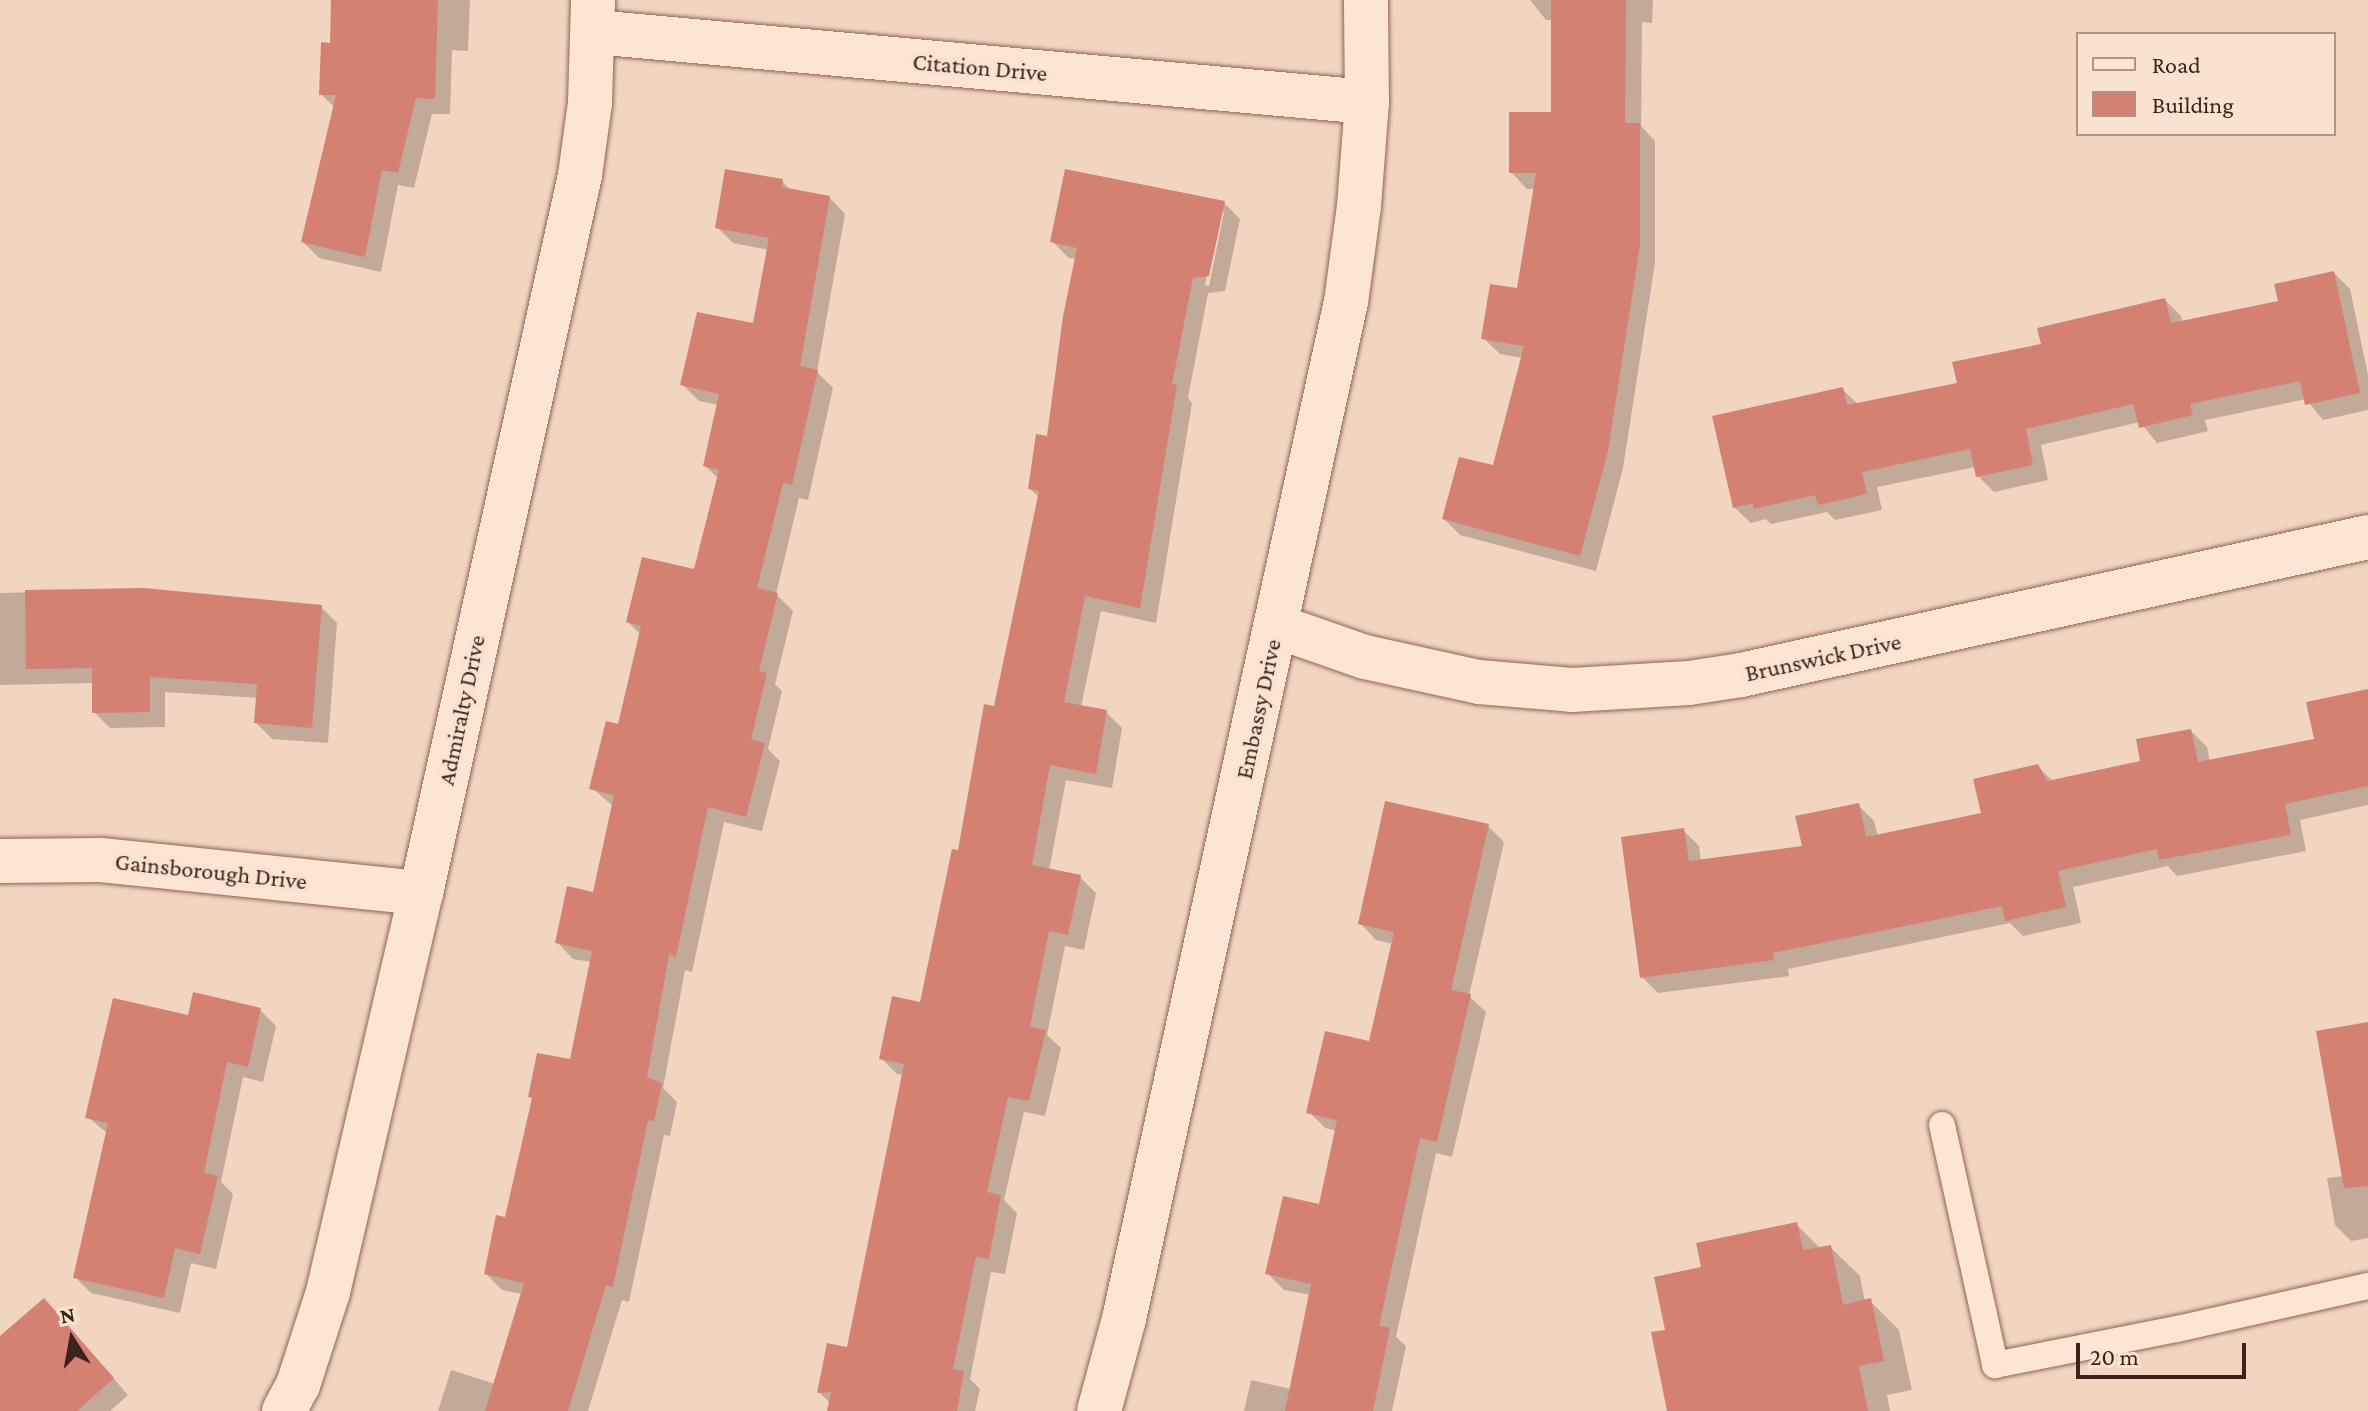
<!DOCTYPE html>
<html>
<head>
<meta charset="utf-8">
<style>
	body { margin:0 }
	#map { position:relative; width:2368px; height:1411px; overflow:hidden; background:#f2d5c0; font-family:"Crimson Pro",serif }
	div>[style] { position:absolute }
	.shadow>* { inset:0; background:#0003 }
	.building>* { inset:0; background:#d48072 }
	.roads { filter:drop-shadow(0 0 2px #8d6456) drop-shadow(0 0 2px #8d6456) }
	.lane>* { height:26px; margin:-13px; padding:0 13px; transform-origin:13px; border-radius:13px; background:#fce5d4 }
	.street>* { height:44px; margin:-22px; padding:0 22px; transform-origin:22px; border-radius:22px; background:#fce5d4 }
	span { translate:-50% -50%; white-space:nowrap; text-align:center; line-height:1.15; -webkit-text-stroke:8px #f9e2d0; paint-order:stroke }
	.street-label { font-size:24px; color:#3b221c }
	.legend { position:absolute; left:2076px; top:32px; width:260px; height:104px; box-sizing:border-box; background:#f9e2d0; border:2px solid #ad9588; margin:0; padding:10px 14px; list-style:none; font-size:24px; color:#3b221c }
	.legend li { display:flex; align-items:center; gap:16px; height:40px }
	.legend b { width:40px; border:2px solid #ad9588 }
	.north { position:absolute; left:32px; top:1299px; width:80px; height:80px; -webkit-text-stroke:6px #f9e2d0; paint-order:stroke; rotate:349deg; font-size:22px; font-weight:700; line-height:32px; text-align:center; color:#3b221c }
	.north::after { content:''; display:block; margin:auto; width:28px; height:36px; background:#3b221c; clip-path:polygon(50% 0,100% 100%,50% 72%,0 100%) }
	.scale { position:absolute; left:2076px; top:1343px; width:170px; height:36px; box-sizing:border-box; border:4px solid #3b221c; border-top:0; padding-left:10px; font-size:24px; line-height:28px; white-space:nowrap; color:#3b221c; -webkit-text-stroke:6px #f9e2d0; paint-order:stroke }
</style>
</head>
<body>
<div id="map">
	<div class="shadow">
		<i style="clip-path:polygon(333px 0,470px 0,468px 51px,452px 50px,450px 114px,432px 114px,414px 188px,398px 185px,381px 272px,319px 258px,303px 242px,335px 108px,321px 94px,332px 45px)"></i>
		<i style="clip-path:polygon(1530px 0,1653px 0,1652px 23px,1642px 22px,1641px 126px,1655px 141px,1655px 263px,1623px 468px,1596px 571px,1460px 535px,1444px 519px,1494px 468px,1523px 358px,1500px 354px,1483px 338px,1519px 290px,1535px 189px,1527px 189px,1511px 172px,1553px 114px,1553px 20px,1546px 20px)"></i>
		<i style="clip-path:polygon(782px 181px,792px 191px,829px 197px,845px 214px,817px 372px,833px 388px,808px 500px,799px 498px,776px 594px,793px 611px,775px 684px,782px 691px,768px 749px,780px 761px,762px 831px,724px 822px,692px 972px,685px 970px,663px 1088px,677px 1102px,670px 1136px,664px 1135px,629px 1302px,622px 1300px,588px 1411px,438px 1411px,451px 1370px,495px 1384px,523px 1294px,502px 1290px,486px 1274px,572px 1061px,592px 962px,573px 959px,557px 942px,595px 894px,613px 806px,592px 788px,619px 726px,641px 635px,628px 622px,695px 571px,719px 479px,705px 466px,719px 405px,699px 401px,683px 385px,755px 326px,769px 250px,733px 243px,717px 227px)"></i>
		<i style="clip-path:polygon(evenodd,1224px 203px,1240px 219px,1225px 291px,1208px 293px,1188px 398px,1192px 403px,1156px 623px,1101px 611px,1081px 707px,1106px 712px,1122px 728px,1112px 788px,1066px 780px,1049px 871px,1080px 877px,1096px 893px,1084px 950px,1065px 946px,1047px 1035px,1061px 1048px,1045px 1116px,1024px 1112px,1004px 1200px,1017px 1213px,1005px 1274px,991px 1272px,970px 1379px,980px 1389px,975px 1411px,829px 1411px,831px 1404px,819px 1392px,848px 1349px,904px 1075px,897px 1074px,881px 1058px,921px 1005px,995px 708px,1040px 498px,1030px 489px,1049px 438px,1077px 259px,1069px 258px,1053px 242px,1224px 203px,1220px 212px,1224px 212px,1209px 286px,1205px 285px,1220px 212px)"></i>
		<i style="clip-path:polygon(2334px 273px,2350px 289px,2368px 375px,2368px 410px,2323px 420px,2306px 399px,2205px 420px,2208px 431px,2157px 443px,2140px 422px,2041px 445px,2048px 480px,1994px 492px,1978px 476px,1976px 467px,1877px 487px,1882px 510px,1835px 520px,1827px 512px,1771px 524px,1766px 519px,1751px 523px,1734px 507px,1842px 389px,1859px 405px,1959px 384px,2043px 345px,2165px 300px,2181px 316px,2182px 323px,2280px 303px)"></i>
		<i style="clip-path:polygon(144px 590px,321px 607px,337px 623px,328px 743px,272px 739px,256px 723px,258px 698px,165px 692px,165px 727px,110px 728px,94px 712px,94px 683px,0 685px,0 593px)"></i>
		<i style="clip-path:polygon(2368px 691px,2368px 805px,2300px 820px,2306px 851px,2177px 876px,2168px 866px,2073px 887px,2081px 923px,2023px 936px,2010px 923px,1788px 969px,1789px 976px,1658px 993px,1642px 977px,1683px 830px,1699px 846px,1701px 862px,1804px 848px,1858px 805px,1874px 821px,1878px 836px,1983px 815px,2037px 766px,2053px 781px,2143px 762px,2191px 731px,2207px 747px,2210px 762px,2316px 741px)"></i>
		<i style="clip-path:polygon(1488px 826px,1504px 842px,1469px 996px,1486px 1012px,1452px 1157px,1436px 1153px,1396px 1337px,1406px 1346px,1392px 1411px,1244px 1411px,1251px 1380px,1291px 1389px,1311px 1295px,1284px 1290px,1267px 1273px,1320px 1207px,1337px 1131px,1325px 1128px,1309px 1112px,1371px 1043px,1394px 944px,1376px 940px,1360px 923px)"></i>
		<i style="clip-path:polygon(260px 1010px,276px 1026px,263px 1082px,243px 1077px,221px 1182px,233px 1194px,216px 1269px,191px 1263px,180px 1313px,91px 1293px,75px 1277px,108px 1134px,88px 1117px,189px 1018px)"></i>
		<i style="clip-path:polygon(2368px 1024px,2368px 1238px,2351px 1241px,2335px 1225px,2327px 1178px,2344px 1176px)"></i>
		<i style="clip-path:polygon(1796px 1224px,1821px 1249px,1830px 1247px,1860px 1276px,1865px 1302px,1870px 1301px,1899px 1330px,1912px 1390px,1887px 1395px,1890px 1411px,1669px 1411px,1668px 1331px,1703px 1269px)"></i>
		<i style="clip-path:polygon(60px 1317px,128px 1395px,110px 1411px,0 1411px,0 1339px)"></i>
	</div>
	<div class="building">
		<i style="clip-path:polygon(331px 0,438px 0,435px 99px,416px 98px,398px 173px,382px 170px,365px 257px,301px 242px,336px 95px,319px 95px,321px 42px,330px 43px)"></i>
		<i style="clip-path:polygon(1551px 0,1626px 0,1625px 123px,1640px 123px,1640px 245px,1608px 451px,1580px 556px,1442px 519px,1459px 457px,1493px 465px,1524px 346px,1481px 339px,1490px 284px,1517px 288px,1536px 173px,1509px 173px,1509px 112px,1551px 112px)"></i>
		<i style="clip-path:polygon(725px 169px,783px 179px,782px 187px,830px 196px,800px 366px,818px 370px,792px 485px,783px 483px,757px 588px,778px 593px,759px 671px,767px 673px,751px 739px,765px 743px,746px 817px,708px 807px,676px 957px,669px 955px,647px 1077px,662px 1084px,654px 1121px,648px 1120px,613px 1287px,606px 1285px,568px 1411px,485px 1411px,524px 1283px,484px 1274px,496px 1215px,505px 1217px,532px 1098px,528px 1097px,537px 1053px,570px 1059px,592px 951px,555px 943px,567px 886px,593px 892px,614px 795px,589px 789px,606px 721px,618px 724px,641px 626px,626px 622px,642px 557px,694px 569px,719px 470px,703px 466px,719px 394px,680px 385px,697px 312px,753px 323px,769px 238px,715px 228px)"></i>
		<i style="clip-path:polygon(1065px 169px,1225px 201px,1209px 276px,1193px 278px,1172px 384px,1177px 385px,1140px 608px,1085px 596px,1064px 702px,1107px 710px,1096px 774px,1050px 765px,1032px 865px,1081px 875px,1068px 935px,1049px 931px,1030px 1027px,1046px 1030px,1029px 1101px,1008px 1097px,987px 1192px,1001px 1195px,989px 1259px,976px 1257px,953px 1369px,964px 1371px,957px 1411px,827px 1411px,831px 1392px,817px 1393px,827px 1343px,847px 1347px,904px 1064px,879px 1059px,892px 996px,920px 1002px,952px 849px,958px 850px,984px 704px,994px 706px,1039px 491px,1028px 489px,1036px 434px,1047px 436px,1063px 316px,1077px 248px,1050px 242px)"></i>
		<i style="clip-path:polygon(2334px 271px,2360px 393px,2305px 405px,2300px 381px,2190px 404px,2193px 415px,2139px 428px,2133px 404px,2026px 429px,2033px 465px,1976px 477px,1970px 449px,1862px 472px,1867px 494px,1818px 505px,1815px 495px,1753px 509px,1753px 503px,1733px 508px,1712px 416px,1843px 387px,1847px 405px,1957px 383px,1952px 362px,2041px 344px,2037px 328px,2165px 298px,2171px 323px,2278px 301px,2274px 284px)"></i>
		<i style="clip-path:polygon(144px 588px,322px 605px,312px 728px,254px 723px,257px 684px,150px 677px,150px 712px,92px 713px,92px 668px,26px 669px,25px 590px)"></i>
		<i style="clip-path:polygon(2368px 689px,2368px 786px,2285px 804px,2291px 835px,2159px 860px,2157px 849px,2058px 871px,2066px 907px,2005px 921px,2002px 906px,1773px 953px,1774px 960px,1640px 978px,1621px 837px,1684px 828px,1689px 861px,1802px 846px,1795px 816px,1859px 803px,1866px 837px,1981px 813px,1973px 779px,2038px 764px,2047px 781px,2140px 761px,2136px 739px,2191px 729px,2198px 762px,2314px 739px,2306px 702px)"></i>
		<i style="clip-path:polygon(1385px 801px,1489px 824px,1451px 990px,1471px 994px,1437px 1142px,1420px 1138px,1379px 1326px,1390px 1328px,1373px 1411px,1285px 1411px,1311px 1284px,1265px 1274px,1283px 1196px,1319px 1204px,1337px 1120px,1306px 1113px,1325px 1031px,1369px 1041px,1394px 932px,1358px 924px)"></i>
		<i style="clip-path:polygon(193px 992px,261px 1008px,248px 1067px,227px 1062px,204px 1173px,218px 1176px,200px 1254px,175px 1248px,164px 1298px,73px 1278px,108px 1123px,85px 1118px,113px 998px,188px 1015px)"></i>
		<i style="clip-path:polygon(2368px 1022px,2368px 1186px,2344px 1188px,2316px 1031px)"></i>
		<i style="clip-path:polygon(1797px 1222px,1803px 1250px,1831px 1245px,1843px 1305px,1871px 1298px,1884px 1361px,1859px 1366px,1868px 1411px,1667px 1411px,1651px 1332px,1665px 1330px,1654px 1277px,1701px 1267px,1696px 1243px)"></i>
		<i style="clip-path:polygon(44px 1298px,114px 1378px,77px 1411px,0 1411px,0 1336px)"></i>
	</div>
	<div class="roads">
		<div class="lane">
			<i style="left:1942px;top:1125px;width:246px;rotate:77.5deg"></i>
			<i style="left:1995px;top:1365px;width:186px;rotate:-11.2deg"></i>
			<i style="left:2177px;top:1329px;width:196px;rotate:-12.7deg"></i>
		</div>
		<div class="street">
			<i style="left:594px;top:32px;width:776px;rotate:5.17deg"></i>
			<i style="left:1276px;top:626px;width:94px;rotate:19.2deg"></i>
			<i style="left:1365px;top:657px;width:117px;rotate:12.4deg"></i>
			<i style="left:1479px;top:682px;width:93px;rotate:4.9deg"></i>
			<i style="left:1572px;top:690px;width:117px;rotate:-3.4deg"></i>
			<i style="left:1689px;top:683px;width:53px;rotate:-8.7deg"></i>
			<i style="left:1741px;top:675px;width:642px;rotate:-12.41deg"></i>
			<i style="left:0;top:861px;width:101px;rotate:-0.6deg"></i>
			<i style="left:101px;top:860px;width:322px;rotate:5.9deg"></i>
			<i style="left:284px;top:1411px;width:30px;rotate:-62deg"></i>
			<i style="left:298px;top:1385px;width:98px;rotate:-72.1deg"></i>
			<i style="left:328px;top:1292px;width:410px;rotate:-76.9deg"></i>
			<i style="left:421px;top:893px;width:735px;rotate:-77.51deg"></i>
			<i style="left:580px;top:175px;width:73px;rotate:-82.1deg"></i>
			<i style="left:590px;top:103px;width:103px;rotate:-88.3deg"></i>
			<i style="left:1099px;top:1411px;width:95px;rotate:-74.8deg"></i>
			<i style="left:1124px;top:1319px;width:1041px;rotate:-77.69deg"></i>
			<i style="left:1346px;top:302px;width:97px;rotate:-82.3deg"></i>
			<i style="left:1359px;top:206px;width:104px;rotate:-85.6deg"></i>
			<i style="left:1367px;top:102px;width:102px;rotate:-90.6deg"></i>
		</div>
	</div>
	<div class="street-label">
		<span style="left:980px;top:67px;rotate:5deg">Citation Drive</span>
		<span style="left:1823px;top:657px;rotate:-12deg">Brunswick Drive</span>
		<span style="left:1258px;top:709px;rotate:-78deg">Embassy Drive</span>
		<span style="left:461px;top:710px;rotate:-78deg">Admiralty Drive</span>
		<span style="left:211px;top:871px;rotate:6deg">Gainsborough Drive</span>
	</div>
	<ul class="legend">
	<li><b style="height:10px;background:#fce5d4"></b>Road</li>
	<li><b style="height:22px;background:#d48072"></b>Building</li>
	</ul>
	<div class="north">N</div>
	<div class="scale">20 m</div>
</div>
</body>
</html>
